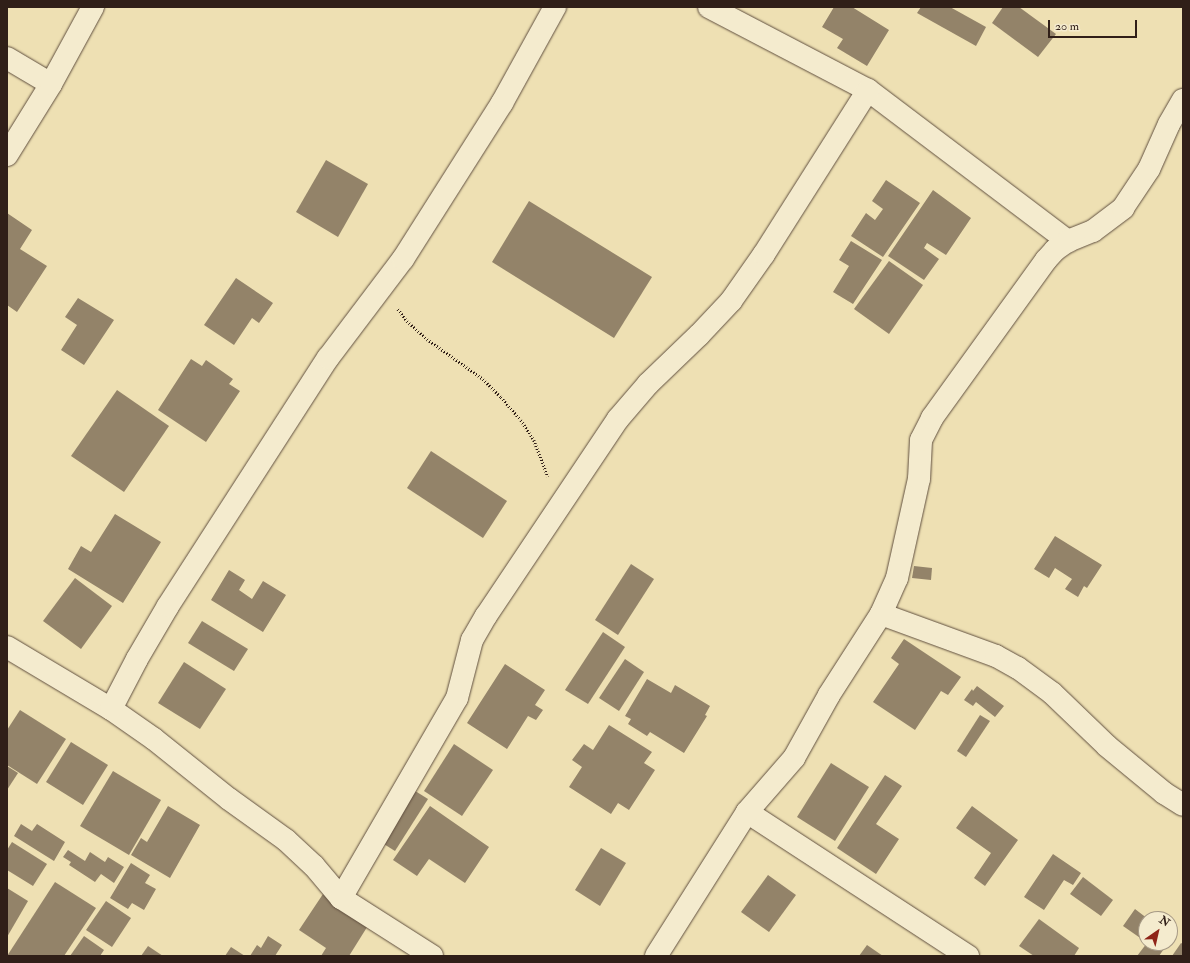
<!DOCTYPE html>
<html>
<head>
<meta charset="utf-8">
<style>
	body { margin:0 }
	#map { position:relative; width:1190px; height:963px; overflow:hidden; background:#eee0b3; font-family:"IM FELL Double Pica",serif }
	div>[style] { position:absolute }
	.building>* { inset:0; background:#938369 }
	.path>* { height:2.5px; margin-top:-1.25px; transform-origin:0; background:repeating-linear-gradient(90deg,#301f18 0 1px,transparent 0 3px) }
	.roads { filter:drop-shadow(0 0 1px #604f3f) drop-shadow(0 0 1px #604f3f) }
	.minor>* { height:22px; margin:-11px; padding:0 11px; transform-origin:11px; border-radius:11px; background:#f4ebce }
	span { translate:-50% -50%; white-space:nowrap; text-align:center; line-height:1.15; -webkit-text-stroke:3px #f4ebce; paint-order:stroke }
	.frame { position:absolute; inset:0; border:8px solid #301f18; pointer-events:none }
	.north { position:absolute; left:1138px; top:911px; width:40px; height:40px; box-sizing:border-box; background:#f4ebce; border:1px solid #a69985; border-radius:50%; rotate:34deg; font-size:11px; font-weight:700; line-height:16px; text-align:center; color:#301f18 }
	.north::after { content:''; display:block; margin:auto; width:14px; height:18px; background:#8f2418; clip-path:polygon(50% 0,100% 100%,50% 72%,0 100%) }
	.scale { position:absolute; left:1048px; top:20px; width:89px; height:18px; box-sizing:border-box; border:2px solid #301f18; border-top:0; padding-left:5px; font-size:12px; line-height:14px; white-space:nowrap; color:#301f18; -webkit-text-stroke:3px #f4ebce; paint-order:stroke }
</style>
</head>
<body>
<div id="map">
	<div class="building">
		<i style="clip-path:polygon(834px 7px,852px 7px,889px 30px,867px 66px,837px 48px,843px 39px,822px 27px)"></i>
		<i style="clip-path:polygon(921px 7px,950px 7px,986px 27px,976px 46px,917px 13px)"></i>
		<i style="clip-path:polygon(1003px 7px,1019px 7px,1056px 34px,1038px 57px,992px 23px)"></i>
		<i style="clip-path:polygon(326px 160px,368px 184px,338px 237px,296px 212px)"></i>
		<i style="clip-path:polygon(886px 180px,920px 203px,883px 257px,851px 236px,866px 213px,875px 220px,883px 209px,872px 201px)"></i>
		<i style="clip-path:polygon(933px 190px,971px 218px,946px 255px,927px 243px,924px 248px,939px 259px,924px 280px,888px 256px)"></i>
		<i style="clip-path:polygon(529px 201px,652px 277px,614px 338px,492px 262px)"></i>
		<i style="clip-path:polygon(7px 213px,32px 230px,20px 249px,47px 266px,17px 312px,7px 305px)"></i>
		<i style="clip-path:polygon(851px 241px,882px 260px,853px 304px,833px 292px,849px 266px,839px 260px)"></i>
		<i style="clip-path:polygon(889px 261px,923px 285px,889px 334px,854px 309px)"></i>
		<i style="clip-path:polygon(236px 278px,273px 303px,259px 323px,252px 318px,234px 345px,204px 325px)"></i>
		<i style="clip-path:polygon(78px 298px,114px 320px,84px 365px,61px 350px,77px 325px,65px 317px)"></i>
		<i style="clip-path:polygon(191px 359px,202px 366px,206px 360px,233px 379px,229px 384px,240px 391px,206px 442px,158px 410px)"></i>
		<i style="clip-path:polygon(117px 390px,169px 426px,124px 492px,71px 456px)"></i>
		<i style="clip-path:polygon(431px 451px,507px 501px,483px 538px,407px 488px)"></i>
		<i style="clip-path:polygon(115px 514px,161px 542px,123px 603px,68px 569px,81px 546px,91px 552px)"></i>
		<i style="clip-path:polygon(1055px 536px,1102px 565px,1087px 588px,1084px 586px,1078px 597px,1065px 589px,1072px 579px,1055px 568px,1049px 578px,1034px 569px)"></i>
		<i style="clip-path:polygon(631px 564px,654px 579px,618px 635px,595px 620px)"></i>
		<i style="clip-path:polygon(914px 566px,932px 568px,931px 580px,912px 578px)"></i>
		<i style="clip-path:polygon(229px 570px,245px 580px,239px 590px,252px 599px,263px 581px,286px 595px,263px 632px,211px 600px)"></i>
		<i style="clip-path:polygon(75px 578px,112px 606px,81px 649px,43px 621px)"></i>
		<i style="clip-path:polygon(202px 621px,248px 649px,234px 671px,188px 643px)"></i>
		<i style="clip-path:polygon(603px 632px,625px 647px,588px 704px,565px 690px)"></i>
		<i style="clip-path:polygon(904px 639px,961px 677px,948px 695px,941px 691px,915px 730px,873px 702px,899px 664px,891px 658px)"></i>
		<i style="clip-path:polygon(625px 659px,644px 672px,619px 711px,599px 698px)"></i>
		<i style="clip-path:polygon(184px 662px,226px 689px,200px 729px,158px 703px)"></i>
		<i style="clip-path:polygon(505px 664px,545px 690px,535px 705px,543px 710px,536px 720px,528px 716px,507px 749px,467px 723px)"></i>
		<i style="clip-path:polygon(647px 679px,671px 693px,675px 685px,710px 706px,705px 715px,707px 716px,684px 753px,650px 732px,647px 736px,628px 724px,631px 719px,625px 716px)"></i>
		<i style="clip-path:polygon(977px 686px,1004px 706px,995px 717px,976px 702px,973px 706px,964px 700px,972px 689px,973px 691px)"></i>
		<i style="clip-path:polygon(20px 710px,66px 739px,37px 784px,7px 765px,7px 730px)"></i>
		<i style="clip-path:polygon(980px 715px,990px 721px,966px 757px,957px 751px)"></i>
		<i style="clip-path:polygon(609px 725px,652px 752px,644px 763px,655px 770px,629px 810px,618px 803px,611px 814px,569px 787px,582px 767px,572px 760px,584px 744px,593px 750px)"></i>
		<i style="clip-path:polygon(71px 742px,108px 765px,83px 805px,46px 782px)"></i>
		<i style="clip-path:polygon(454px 744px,493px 770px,462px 816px,424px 791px)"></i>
		<i style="clip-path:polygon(831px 763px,869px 787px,835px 841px,797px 817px)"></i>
		<i style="clip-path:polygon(7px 766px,18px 773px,7px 790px)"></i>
		<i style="clip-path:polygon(113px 771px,161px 800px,129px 855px,80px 826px)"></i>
		<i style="clip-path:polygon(885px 775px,902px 786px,876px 824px,899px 839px,876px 874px,837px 848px)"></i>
		<i style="clip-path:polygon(412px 789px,428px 799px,395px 851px,379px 841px)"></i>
		<i style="clip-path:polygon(168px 806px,200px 825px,170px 878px,131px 855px,141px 838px,147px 842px)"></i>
		<i style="clip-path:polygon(430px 806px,489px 847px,465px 883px,429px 859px,417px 876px,393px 860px)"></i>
		<i style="clip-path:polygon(972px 806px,1018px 840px,985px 886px,974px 878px,991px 853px,956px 828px)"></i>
		<i style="clip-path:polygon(21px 824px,32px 831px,37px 824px,65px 842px,54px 861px,14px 836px)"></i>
		<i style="clip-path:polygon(12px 842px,47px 864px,33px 886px,7px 870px,7px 850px)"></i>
		<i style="clip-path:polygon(601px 848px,626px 863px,600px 906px,575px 890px)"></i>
		<i style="clip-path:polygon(68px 850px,85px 861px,90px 852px,105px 862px,108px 857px,124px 867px,114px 883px,101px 874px,95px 882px,69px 865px,71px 862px,63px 857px)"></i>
		<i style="clip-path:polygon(1053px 854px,1081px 873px,1073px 885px,1064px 880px,1044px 910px,1024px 897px)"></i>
		<i style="clip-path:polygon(131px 863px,150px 875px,145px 883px,156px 889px,144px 910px,132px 903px,128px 909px,110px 898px)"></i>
		<i style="clip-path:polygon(768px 875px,796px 895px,769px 932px,741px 912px)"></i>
		<i style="clip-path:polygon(1083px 877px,1113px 900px,1101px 916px,1070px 894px)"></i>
		<i style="clip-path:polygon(55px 882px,96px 908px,64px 956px,7px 956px)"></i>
		<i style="clip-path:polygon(7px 888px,28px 901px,7px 937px)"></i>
		<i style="clip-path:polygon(323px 894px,369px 924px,349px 956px,321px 956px,326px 948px,299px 930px)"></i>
		<i style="clip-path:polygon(106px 901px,131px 918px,112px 947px,86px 930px)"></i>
		<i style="clip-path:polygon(1135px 909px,1148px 919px,1146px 919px,1146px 942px,1123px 926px)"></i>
		<i style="clip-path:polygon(1039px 919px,1079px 948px,1074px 956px,1034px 956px,1019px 946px)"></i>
		<i style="clip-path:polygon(84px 936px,104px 950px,100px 956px,70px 956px)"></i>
		<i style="clip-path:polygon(268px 936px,282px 945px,275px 956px,250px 956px,257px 945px,261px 948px)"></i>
		<i style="clip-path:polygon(1147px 943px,1168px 943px,1159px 956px,1137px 956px)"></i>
		<i style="clip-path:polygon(1181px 943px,1183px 944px,1183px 956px,1172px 956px)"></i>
		<i style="clip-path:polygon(867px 945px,883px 956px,859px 956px)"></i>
		<i style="clip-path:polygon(148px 946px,163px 956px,141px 956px)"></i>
		<i style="clip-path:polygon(231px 947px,245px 956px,225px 956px)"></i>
	</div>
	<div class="path">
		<i style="left:398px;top:309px;width:15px;rotate:53deg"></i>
		<i style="left:407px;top:321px;width:27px;rotate:42deg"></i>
		<i style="left:427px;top:339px;width:69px;rotate:35.5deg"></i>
		<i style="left:483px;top:379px;width:25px;rotate:45deg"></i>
		<i style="left:501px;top:397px;width:30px;rotate:49deg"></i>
		<i style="left:521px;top:420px;width:24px;rotate:57deg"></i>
		<i style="left:534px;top:440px;width:39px;rotate:69deg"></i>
	</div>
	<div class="roads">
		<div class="minor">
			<i style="left:709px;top:7px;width:179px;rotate:27.6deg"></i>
			<i style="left:868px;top:90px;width:251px;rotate:37.1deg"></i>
			<i style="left:7px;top:58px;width:51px;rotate:30.6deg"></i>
			<i style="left:7px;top:155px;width:84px;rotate:-58.2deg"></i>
			<i style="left:51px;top:84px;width:88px;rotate:-61.4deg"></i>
			<i style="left:881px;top:614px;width:122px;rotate:20.1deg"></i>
			<i style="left:996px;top:656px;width:25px;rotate:29deg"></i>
			<i style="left:1018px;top:668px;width:42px;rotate:36.3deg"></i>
			<i style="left:1052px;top:693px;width:76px;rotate:43.9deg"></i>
			<i style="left:1107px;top:746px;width:74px;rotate:39.5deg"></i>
			<i style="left:1164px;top:793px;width:22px;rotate:32deg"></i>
			<i style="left:7px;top:647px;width:121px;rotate:30.8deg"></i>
			<i style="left:111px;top:709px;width:52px;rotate:34.9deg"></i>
			<i style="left:154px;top:739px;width:96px;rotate:38.7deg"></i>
			<i style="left:229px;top:799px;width:70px;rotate:35.7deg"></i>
			<i style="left:286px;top:840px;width:38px;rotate:43deg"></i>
			<i style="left:314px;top:866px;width:42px;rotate:49.8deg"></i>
			<i style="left:341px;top:898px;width:108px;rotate:32.5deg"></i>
			<i style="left:111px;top:709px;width:56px;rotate:-62.5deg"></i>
			<i style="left:137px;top:659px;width:61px;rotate:-59.7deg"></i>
			<i style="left:168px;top:606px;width:295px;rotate:-57.2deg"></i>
			<i style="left:328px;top:358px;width:124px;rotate:-52.9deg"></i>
			<i style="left:403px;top:259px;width:185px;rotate:-57.6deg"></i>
			<i style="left:502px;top:103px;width:110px;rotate:-61.1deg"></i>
			<i style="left:747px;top:812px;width:264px;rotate:33.1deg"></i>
			<i style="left:341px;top:898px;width:231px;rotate:-59.9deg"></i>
			<i style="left:457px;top:698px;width:60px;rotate:-75.5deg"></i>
			<i style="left:472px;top:640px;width:28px;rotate:-60deg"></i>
			<i style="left:486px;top:616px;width:237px;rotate:-56.2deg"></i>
			<i style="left:618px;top:419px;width:46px;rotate:-49.4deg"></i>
			<i style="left:648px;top:384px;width:71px;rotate:-43.9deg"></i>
			<i style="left:699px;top:335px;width:47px;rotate:-46.7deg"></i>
			<i style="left:731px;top:301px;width:57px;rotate:-54.9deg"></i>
			<i style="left:764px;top:254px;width:194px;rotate:-57.6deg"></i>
			<i style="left:656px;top:956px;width:170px;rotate:-57.7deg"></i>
			<i style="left:747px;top:812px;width:72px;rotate:-49deg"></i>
			<i style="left:794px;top:758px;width:72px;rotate:-60.9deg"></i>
			<i style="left:829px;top:695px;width:96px;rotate:-57.3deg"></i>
			<i style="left:881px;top:614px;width:39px;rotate:-66deg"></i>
			<i style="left:897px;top:578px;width:101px;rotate:-77.5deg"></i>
			<i style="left:919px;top:479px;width:39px;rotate:-87deg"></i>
			<i style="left:921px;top:440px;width:25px;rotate:-63deg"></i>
			<i style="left:932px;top:418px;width:195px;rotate:-54.2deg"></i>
			<i style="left:1046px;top:260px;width:13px;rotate:-48deg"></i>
			<i style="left:1055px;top:250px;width:16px;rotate:-35deg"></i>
			<i style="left:1068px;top:241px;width:27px;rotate:-22deg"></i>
			<i style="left:1093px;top:231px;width:38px;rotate:-37deg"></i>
			<i style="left:1123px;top:208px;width:47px;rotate:-56.3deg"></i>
			<i style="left:1149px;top:169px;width:49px;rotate:-66deg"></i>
			<i style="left:1169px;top:124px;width:28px;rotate:-60deg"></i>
		</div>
	</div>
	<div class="frame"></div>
	<div class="north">N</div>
	<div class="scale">20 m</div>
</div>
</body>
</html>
